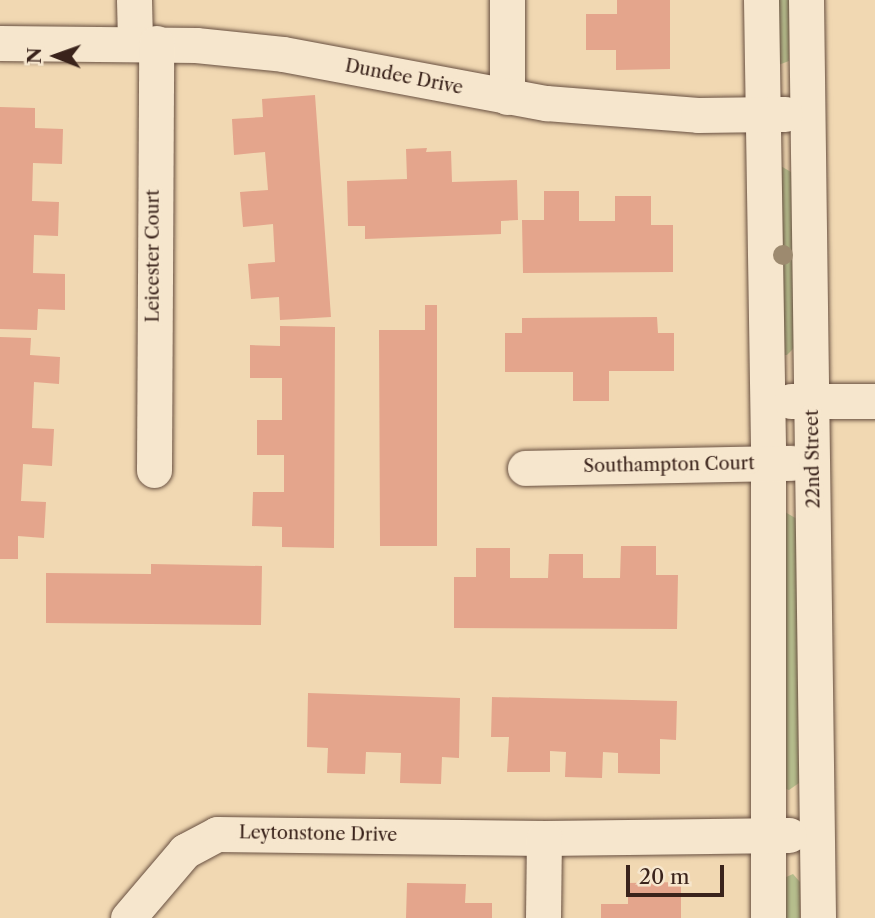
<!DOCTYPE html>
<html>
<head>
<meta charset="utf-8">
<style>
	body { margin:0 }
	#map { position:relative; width:875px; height:918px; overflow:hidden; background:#f1d8b2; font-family:"Libre Caslon Text",serif }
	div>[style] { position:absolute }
	.green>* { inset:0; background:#b7bf8e }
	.building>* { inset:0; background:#e4a58c }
	.roads { filter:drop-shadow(0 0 2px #685041) drop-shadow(0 0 2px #685041) }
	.minor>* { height:35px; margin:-17.5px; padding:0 17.5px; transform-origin:17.5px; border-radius:17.5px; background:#f6e6cd }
	.trees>* { width:20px; height:20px; margin:-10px; border-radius:50%; background:#9d8a6f }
	span { translate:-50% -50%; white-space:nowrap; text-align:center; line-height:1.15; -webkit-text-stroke:7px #f6e6cd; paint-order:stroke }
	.street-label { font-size:18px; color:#3a231b }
	.north { position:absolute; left:21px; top:21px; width:70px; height:70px; -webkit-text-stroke:5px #f6e6cd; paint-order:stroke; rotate:271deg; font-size:19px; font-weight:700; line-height:28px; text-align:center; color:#3a231b }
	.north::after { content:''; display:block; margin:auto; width:24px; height:32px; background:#3a231b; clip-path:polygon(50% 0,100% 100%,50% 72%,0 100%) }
	.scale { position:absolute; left:626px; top:865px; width:98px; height:32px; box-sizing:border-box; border:4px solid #3a231b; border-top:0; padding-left:9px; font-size:21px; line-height:24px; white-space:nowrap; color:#3a231b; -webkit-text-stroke:5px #f6e6cd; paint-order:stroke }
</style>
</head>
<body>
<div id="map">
	<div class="green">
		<i style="clip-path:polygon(772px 0,790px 0,789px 61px,781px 64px,776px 63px)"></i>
		<i style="clip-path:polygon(779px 165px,791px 172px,794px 348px,787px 355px,782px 355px)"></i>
		<i style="clip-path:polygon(785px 512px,797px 519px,799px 783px,789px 790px,783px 788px)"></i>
		<i style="clip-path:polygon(793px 874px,800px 882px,800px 918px,782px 918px,784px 878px)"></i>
	</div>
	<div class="building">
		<i style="clip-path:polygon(617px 0,670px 0,670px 69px,616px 70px,616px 50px,586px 50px,586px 14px,617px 14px)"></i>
		<i style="clip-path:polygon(315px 95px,331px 317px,280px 320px,279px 297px,251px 299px,248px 264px,275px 262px,273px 224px,243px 227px,240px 192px,268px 190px,265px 152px,234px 155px,232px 119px,263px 117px,262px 99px)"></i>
		<i style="clip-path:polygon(0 107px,35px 108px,35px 128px,63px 129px,62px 164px,33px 163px,32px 201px,59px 202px,58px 236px,34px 235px,33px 273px,65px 274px,65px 310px,38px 309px,37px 330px,0 329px)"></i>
		<i style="clip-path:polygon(427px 148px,426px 152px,451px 151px,452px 182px,517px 180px,518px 220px,501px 221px,501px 234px,365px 239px,365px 226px,348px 226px,347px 181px,407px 179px,406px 149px)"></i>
		<i style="clip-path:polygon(544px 191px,579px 191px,579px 221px,615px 221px,615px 196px,651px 196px,651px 225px,673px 225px,673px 272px,523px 273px,522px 220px,544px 220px)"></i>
		<i style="clip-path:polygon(425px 305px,437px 305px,437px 546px,380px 546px,379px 330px,425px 330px)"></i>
		<i style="clip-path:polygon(657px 317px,658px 333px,674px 333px,674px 371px,609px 371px,609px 401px,573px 401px,573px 372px,505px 372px,505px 333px,522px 333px,522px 318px)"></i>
		<i style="clip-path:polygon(280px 326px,335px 327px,334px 548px,282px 547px,282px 527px,252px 526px,253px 492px,284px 492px,284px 455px,257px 455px,257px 420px,282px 420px,282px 378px,250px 378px,250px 345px,280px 346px)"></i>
		<i style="clip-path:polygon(0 337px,31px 338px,30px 355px,60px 357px,59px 384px,34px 382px,32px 428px,54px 429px,52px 466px,23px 464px,21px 501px,46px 502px,44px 538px,18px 536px,18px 559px,0 559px)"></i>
		<i style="clip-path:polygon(621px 546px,656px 546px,656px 575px,678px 575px,677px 629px,454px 628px,454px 577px,476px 577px,476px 548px,510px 548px,510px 578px,548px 578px,549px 554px,583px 554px,583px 578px,620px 578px)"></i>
		<i style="clip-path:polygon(151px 564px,262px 566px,261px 625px,46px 623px,46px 573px,151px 574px)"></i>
		<i style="clip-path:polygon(308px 693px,460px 698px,459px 758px,442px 757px,441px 784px,400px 783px,401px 753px,366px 752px,365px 774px,327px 773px,328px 748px,307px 747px)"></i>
		<i style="clip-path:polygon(492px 697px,677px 701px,676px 740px,660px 739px,660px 774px,618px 773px,618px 753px,603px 752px,602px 778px,565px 777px,566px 752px,550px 751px,550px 772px,507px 772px,509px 737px,491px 737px)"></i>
		<i style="clip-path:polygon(681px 882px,681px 918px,601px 918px,601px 904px,628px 904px,628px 883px)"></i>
		<i style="clip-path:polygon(407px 883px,466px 884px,465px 903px,492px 903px,492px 918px,406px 918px)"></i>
	</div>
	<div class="roads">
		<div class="minor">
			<i style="left:134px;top:0;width:42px;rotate:88.6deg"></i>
			<i style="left:507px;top:0;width:97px;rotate:90deg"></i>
			<i style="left:761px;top:0;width:463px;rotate:89.1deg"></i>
			<i style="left:768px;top:463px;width:455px;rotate:90deg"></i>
			<i style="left:806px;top:0;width:918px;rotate:89.25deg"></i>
			<i style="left:0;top:43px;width:196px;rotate:0.6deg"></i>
			<i style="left:196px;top:45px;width:87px;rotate:5.9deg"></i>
			<i style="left:283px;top:54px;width:268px;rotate:10.6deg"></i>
			<i style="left:546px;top:103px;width:152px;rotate:4.5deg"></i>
			<i style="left:698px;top:115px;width:87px;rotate:-0.7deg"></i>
			<i style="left:791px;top:401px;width:84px"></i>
			<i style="left:525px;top:468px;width:266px;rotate:-1.1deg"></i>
			<i style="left:154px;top:470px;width:427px;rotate:-89.7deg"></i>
			<i style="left:128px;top:918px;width:88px;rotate:-49.6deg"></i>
			<i style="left:185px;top:851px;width:36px;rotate:-28deg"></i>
			<i style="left:217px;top:834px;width:327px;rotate:0.7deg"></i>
			<i style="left:544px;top:838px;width:245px;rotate:-0.7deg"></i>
			<i style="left:543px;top:918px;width:80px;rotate:-89.3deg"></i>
		</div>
	</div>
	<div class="trees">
		<i style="left:783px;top:255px"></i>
	</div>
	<div class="street-label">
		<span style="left:404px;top:77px;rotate:11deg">Dundee Drive</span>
		<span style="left:153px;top:256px;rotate:-90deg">Leicester Court</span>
		<span style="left:813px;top:459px;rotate:-91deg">22nd Street</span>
		<span style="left:669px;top:465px;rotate:-1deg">Southampton Court</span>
		<span style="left:318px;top:834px;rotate:1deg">Leytonstone Drive</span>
	</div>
	<div class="north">N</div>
	<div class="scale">20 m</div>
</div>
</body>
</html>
